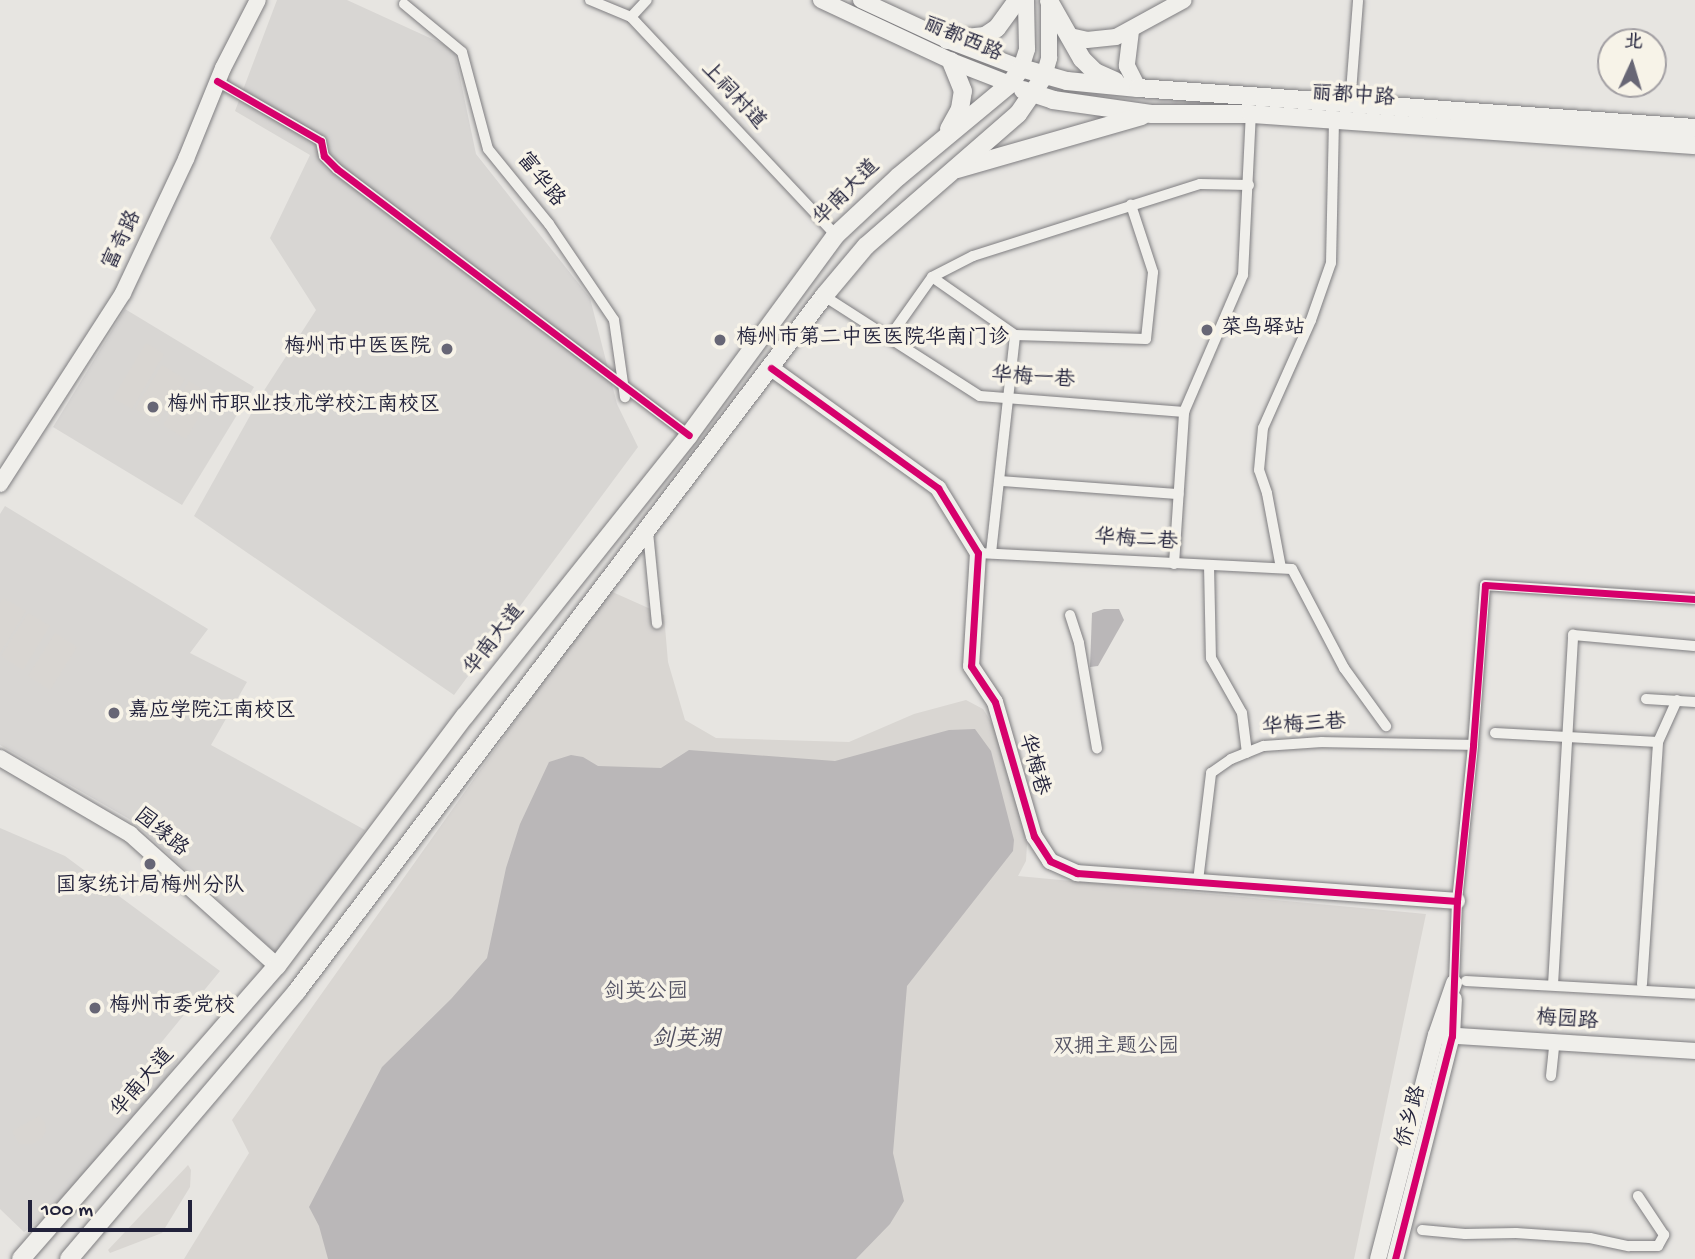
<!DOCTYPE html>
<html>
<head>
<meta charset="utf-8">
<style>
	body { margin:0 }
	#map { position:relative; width:1695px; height:1259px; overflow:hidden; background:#e7e5e1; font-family:"Gochi Hand","LXGW WenKai TC",sans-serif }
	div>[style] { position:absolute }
	.built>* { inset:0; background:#d8d6d3 }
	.green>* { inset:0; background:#d9d6d2 }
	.water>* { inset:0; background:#bab7b8 }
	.roads { filter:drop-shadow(0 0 2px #7f7e81) drop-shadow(0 0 2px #7f7e81) }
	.street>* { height:10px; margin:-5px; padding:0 5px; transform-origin:5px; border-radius:5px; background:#f0efeb }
	.secondary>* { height:16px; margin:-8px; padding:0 8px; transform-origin:8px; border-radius:8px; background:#f0efeb }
	.primary>* { height:18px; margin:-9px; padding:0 9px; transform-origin:9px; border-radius:9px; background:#f0efeb }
	.cycleway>* { height:7px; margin:-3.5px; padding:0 3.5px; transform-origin:3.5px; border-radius:3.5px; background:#d6006c }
	.dots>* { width:19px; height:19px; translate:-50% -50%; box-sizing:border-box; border:4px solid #f7f3e8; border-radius:50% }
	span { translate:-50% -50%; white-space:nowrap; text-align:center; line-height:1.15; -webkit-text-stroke:7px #f7f3e8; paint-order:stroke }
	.street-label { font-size:21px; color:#22223b }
	.poi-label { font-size:21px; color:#22223b }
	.left { translate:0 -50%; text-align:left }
	.right { translate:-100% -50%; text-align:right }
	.park-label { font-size:21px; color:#555465 }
	.water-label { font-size:23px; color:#504f60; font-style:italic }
	.north { position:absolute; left:1597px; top:28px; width:70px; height:70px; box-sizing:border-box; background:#f7f3e8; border:2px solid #a29fa3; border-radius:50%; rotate:4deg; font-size:19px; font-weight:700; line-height:28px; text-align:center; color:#22223b }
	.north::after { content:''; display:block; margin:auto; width:24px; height:32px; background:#676675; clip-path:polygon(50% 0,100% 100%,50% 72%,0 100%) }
	.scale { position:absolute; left:28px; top:1200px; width:164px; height:32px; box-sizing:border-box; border:4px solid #22223b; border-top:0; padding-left:9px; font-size:21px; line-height:24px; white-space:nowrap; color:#22223b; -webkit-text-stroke:5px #f7f3e8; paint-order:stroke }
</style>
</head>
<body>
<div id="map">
	<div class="built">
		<i style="clip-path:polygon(277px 0,347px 0,454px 49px,476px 154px,590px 298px,617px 404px,638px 447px,454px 695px,194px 516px,265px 389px,316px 310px,270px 238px,310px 155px,235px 111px)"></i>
		<i style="clip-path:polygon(125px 309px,254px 387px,182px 505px,53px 427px)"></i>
		<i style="clip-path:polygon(5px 506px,208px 629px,190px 653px,247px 682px,211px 745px,365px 830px,278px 955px,131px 820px,0 745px,0 514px)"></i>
		<i style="clip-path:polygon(0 828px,65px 856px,220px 971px,160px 1044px,179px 1059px,86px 1188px,24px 1232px,0 1209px)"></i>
	</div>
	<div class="green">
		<i style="clip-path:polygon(146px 343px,164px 354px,132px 409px,113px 398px)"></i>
		<i style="clip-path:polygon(162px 365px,185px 379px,158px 422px,135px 409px)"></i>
		<i style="clip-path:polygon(189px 381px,212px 395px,186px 439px,163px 425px)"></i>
		<i style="clip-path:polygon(608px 590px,664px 615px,668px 662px,685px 720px,716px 738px,849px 742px,914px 714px,966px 700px,983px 709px,1003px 741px,1027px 844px,1026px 861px,1018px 876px,1426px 914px,1354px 1259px,184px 1259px,249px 1153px,232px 1120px)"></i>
		<i style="clip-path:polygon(3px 598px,26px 611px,0 653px,0 603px)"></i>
		<i style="clip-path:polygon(28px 613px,50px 626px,23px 670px,1px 656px)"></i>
		<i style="clip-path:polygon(55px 633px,77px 647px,50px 690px,28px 676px)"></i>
		<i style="clip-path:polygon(39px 1116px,45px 1123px,46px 1131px,42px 1138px,33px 1144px,19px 1144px,12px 1131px)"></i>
		<i style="clip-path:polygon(188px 1165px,191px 1170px,190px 1187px,162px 1233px,110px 1253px,108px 1250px)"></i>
	</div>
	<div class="water">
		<i style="clip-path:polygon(1104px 609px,1119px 609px,1124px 620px,1098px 666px,1090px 667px,1092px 613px)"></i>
		<i style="clip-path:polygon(975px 729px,991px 751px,1014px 840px,1013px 851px,907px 986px,893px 1153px,904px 1201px,890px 1224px,856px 1259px,328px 1259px,319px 1226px,309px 1207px,382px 1067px,451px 999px,487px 958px,506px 868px,520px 824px,549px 762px,571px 755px,583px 757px,598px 766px,661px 768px,689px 750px,835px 761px,949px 730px)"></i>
	</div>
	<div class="roads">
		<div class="street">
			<i style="left:590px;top:0;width:44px;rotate:22.5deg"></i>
			<i style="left:631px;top:17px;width:299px;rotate:46.8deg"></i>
			<i style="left:404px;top:4px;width:75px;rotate:39.6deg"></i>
			<i style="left:462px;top:52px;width:100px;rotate:75deg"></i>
			<i style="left:488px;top:149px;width:97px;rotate:50.9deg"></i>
			<i style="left:549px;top:224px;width:116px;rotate:55.9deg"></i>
			<i style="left:614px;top:320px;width:78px;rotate:81.9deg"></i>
			<i style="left:631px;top:17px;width:23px;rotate:-47deg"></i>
			<i style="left:217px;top:81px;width:120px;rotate:30deg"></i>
			<i style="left:321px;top:141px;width:15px;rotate:79deg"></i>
			<i style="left:324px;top:156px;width:18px;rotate:45deg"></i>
			<i style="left:337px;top:169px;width:441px;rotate:37.1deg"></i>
			<i style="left:1350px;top:105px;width:105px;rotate:-85.6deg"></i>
			<i style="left:932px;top:277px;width:101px;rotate:34.9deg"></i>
			<i style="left:1015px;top:335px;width:131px;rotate:1.7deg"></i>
			<i style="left:1146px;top:339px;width:67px;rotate:-84deg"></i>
			<i style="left:1153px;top:272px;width:71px;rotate:-108.2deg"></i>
			<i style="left:824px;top:296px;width:185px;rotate:32.7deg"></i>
			<i style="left:980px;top:396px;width:205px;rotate:4.5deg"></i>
			<i style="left:891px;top:335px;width:71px;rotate:-54.7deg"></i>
			<i style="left:932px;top:277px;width:46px;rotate:-27.1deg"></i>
			<i style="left:973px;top:256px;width:238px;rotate:-17.6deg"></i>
			<i style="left:1200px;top:184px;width:49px;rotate:1.2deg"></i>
			<i style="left:1001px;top:481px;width:178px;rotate:4.2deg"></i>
			<i style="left:648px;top:532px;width:92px;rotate:84.4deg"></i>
			<i style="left:978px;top:553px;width:314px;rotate:2.9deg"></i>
			<i style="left:1292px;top:569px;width:112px;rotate:62.3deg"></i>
			<i style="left:1344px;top:668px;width:72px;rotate:54.1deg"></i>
			<i style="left:991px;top:553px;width:219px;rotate:-83.7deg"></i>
			<i style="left:1174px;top:564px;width:152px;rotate:-86.2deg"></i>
			<i style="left:1184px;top:412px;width:149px;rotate:-66.7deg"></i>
			<i style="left:1243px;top:275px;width:161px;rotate:-87.2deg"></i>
			<i style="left:1209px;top:565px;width:93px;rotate:88.8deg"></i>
			<i style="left:1211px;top:658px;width:63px;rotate:60.6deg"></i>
			<i style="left:1242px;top:713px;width:40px;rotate:82.9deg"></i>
			<i style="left:1281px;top:568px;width:76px;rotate:-100.6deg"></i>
			<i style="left:1267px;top:493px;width:24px;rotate:-109deg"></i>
			<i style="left:1259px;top:470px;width:42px;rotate:-84.6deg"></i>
			<i style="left:1263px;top:428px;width:118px;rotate:-66deg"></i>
			<i style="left:1311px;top:320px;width:60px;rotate:-70.7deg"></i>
			<i style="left:1331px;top:263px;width:143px;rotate:-88.8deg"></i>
			<i style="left:1070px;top:615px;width:29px;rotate:72deg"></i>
			<i style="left:1079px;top:643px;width:107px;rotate:80.3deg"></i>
			<i style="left:1646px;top:699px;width:49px;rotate:3.5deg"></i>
			<i style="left:1495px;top:733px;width:163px;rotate:3.2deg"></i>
			<i style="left:1658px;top:742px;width:46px;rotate:-65.7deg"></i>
			<i style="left:1198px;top:881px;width:109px;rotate:-83.1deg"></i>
			<i style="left:1211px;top:773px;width:24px;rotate:-35deg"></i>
			<i style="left:1231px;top:759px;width:35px;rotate:-22deg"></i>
			<i style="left:1264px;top:746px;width:58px;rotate:-3.9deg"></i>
			<i style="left:1322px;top:742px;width:151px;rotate:1.1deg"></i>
			<i style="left:1466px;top:981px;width:229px;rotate:3.2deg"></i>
			<i style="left:1454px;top:983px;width:82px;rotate:-87.9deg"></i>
			<i style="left:1457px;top:901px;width:157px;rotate:-84.1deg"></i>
			<i style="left:1473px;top:745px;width:160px;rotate:-85.7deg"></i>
			<i style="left:1485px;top:585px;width:210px;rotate:3.8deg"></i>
			<i style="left:1642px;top:984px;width:243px;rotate:-86.2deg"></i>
			<i style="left:1553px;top:985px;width:351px;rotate:-86.7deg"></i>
			<i style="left:1573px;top:635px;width:122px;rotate:5.2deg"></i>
			<i style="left:1551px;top:1076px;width:30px;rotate:-84deg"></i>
			<i style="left:1422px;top:1230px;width:43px;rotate:5.3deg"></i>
			<i style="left:1465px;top:1234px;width:51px;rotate:-1.1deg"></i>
			<i style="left:1516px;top:1233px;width:74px;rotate:3.9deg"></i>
			<i style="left:1590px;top:1238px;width:40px;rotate:12deg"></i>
			<i style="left:1629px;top:1246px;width:29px"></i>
			<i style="left:1658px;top:1246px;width:13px;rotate:-61deg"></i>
			<i style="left:1664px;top:1235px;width:47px;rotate:-123.7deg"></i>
		</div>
		<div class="secondary">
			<i style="left:821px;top:0;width:144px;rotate:25.1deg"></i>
			<i style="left:951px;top:61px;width:63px;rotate:21.3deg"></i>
			<i style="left:861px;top:0;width:95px;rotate:24.9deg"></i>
			<i style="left:947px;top:40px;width:79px;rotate:20.7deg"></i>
			<i style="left:1021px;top:68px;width:20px;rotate:-72deg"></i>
			<i style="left:1027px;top:49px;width:49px;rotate:-91.2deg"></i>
			<i style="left:1131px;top:31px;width:35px;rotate:97deg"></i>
			<i style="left:1127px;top:66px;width:25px;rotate:63deg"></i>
			<i style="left:1070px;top:36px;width:17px;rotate:13deg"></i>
			<i style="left:1087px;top:40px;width:29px;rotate:-6deg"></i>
			<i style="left:1116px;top:37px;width:77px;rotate:-28.6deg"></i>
			<i style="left:1044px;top:76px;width:19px;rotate:-74deg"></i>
			<i style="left:1049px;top:58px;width:58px;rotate:-90deg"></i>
			<i style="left:771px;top:368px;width:206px;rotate:35.7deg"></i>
			<i style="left:938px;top:488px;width:76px;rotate:58.4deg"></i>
			<i style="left:978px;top:553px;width:113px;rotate:93.5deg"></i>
			<i style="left:971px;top:666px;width:43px;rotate:56.3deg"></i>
			<i style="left:995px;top:702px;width:140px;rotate:73.8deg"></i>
			<i style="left:1034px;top:836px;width:30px;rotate:57deg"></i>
			<i style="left:1050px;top:861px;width:30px;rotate:24deg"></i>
			<i style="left:1077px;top:873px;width:381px;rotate:4.2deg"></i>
			<i style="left:0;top:484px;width:227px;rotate:-57.2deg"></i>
			<i style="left:123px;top:293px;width:148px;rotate:-64.8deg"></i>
			<i style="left:186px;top:159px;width:98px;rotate:-67.9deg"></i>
			<i style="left:223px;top:68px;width:76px;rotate:-62.8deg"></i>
			<i style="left:0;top:758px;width:151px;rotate:30.3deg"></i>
			<i style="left:130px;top:834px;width:198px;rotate:41.9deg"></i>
			<i style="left:1442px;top:1035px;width:254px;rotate:3.6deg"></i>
			<i style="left:1378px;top:1259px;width:231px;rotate:-75.5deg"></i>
			<i style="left:1436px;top:1035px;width:55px;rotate:-70.9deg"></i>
			<i style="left:1395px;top:1259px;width:230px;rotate:-75.7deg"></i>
			<i style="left:1452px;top:1036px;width:37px;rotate:-87deg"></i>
		</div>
		<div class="primary">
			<i style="left:1049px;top:1px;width:67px;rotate:60.4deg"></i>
			<i style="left:1082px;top:59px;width:18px;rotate:45deg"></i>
			<i style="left:1095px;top:72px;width:22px;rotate:24deg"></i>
			<i style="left:947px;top:40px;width:38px;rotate:-6deg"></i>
			<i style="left:985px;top:36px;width:14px;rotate:-34deg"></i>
			<i style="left:997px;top:28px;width:34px;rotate:-54deg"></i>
			<i style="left:1023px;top:90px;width:32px;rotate:18deg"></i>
			<i style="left:1053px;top:100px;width:99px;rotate:8.1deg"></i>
			<i style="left:1151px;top:114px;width:100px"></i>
			<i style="left:1251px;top:114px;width:445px;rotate:4deg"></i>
			<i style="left:949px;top:129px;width:23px;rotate:-61deg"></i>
			<i style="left:960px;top:109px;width:18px;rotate:-81deg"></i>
			<i style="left:963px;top:91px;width:32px;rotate:-112deg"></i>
			<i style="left:957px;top:169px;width:192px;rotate:-16deg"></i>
			<i style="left:21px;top:1259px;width:389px;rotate:-48.9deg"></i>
			<i style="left:277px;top:966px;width:313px;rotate:-53.1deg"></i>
			<i style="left:465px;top:716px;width:359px;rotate:-51.4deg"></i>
			<i style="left:689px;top:435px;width:248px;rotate:-53.7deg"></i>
			<i style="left:836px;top:235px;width:85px;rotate:-43.1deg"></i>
			<i style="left:898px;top:177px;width:146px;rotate:-39.7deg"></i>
			<i style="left:1010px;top:84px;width:19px;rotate:-55deg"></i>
			<i style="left:1021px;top:68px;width:48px;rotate:15.8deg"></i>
			<i style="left:1067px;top:81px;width:71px;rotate:5.6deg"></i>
			<i style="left:1138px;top:88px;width:558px;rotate:4.11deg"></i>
			<i style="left:69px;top:1259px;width:352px;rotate:-49.6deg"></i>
			<i style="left:297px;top:991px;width:872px;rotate:-52.83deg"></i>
			<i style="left:824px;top:296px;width:65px;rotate:-50deg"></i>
			<i style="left:866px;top:246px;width:201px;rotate:-41deg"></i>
			<i style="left:1018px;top:114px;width:46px;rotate:-55.6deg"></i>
		</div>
	</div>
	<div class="cycleway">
		<i style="left:217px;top:81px;width:120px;rotate:30deg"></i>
		<i style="left:321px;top:141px;width:15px;rotate:79deg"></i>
		<i style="left:324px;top:156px;width:18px;rotate:45deg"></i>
		<i style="left:337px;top:169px;width:441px;rotate:37.1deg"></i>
		<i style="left:771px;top:368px;width:206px;rotate:35.7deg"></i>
		<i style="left:938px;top:488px;width:76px;rotate:58.4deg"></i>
		<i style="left:978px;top:553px;width:113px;rotate:93.5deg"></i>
		<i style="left:971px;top:666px;width:43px;rotate:56.3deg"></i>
		<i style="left:995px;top:702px;width:140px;rotate:73.8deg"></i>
		<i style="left:1034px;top:836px;width:30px;rotate:57deg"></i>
		<i style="left:1050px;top:861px;width:30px;rotate:24deg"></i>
		<i style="left:1077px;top:873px;width:381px;rotate:4.2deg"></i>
		<i style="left:1395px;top:1259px;width:230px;rotate:-75.7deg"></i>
		<i style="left:1452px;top:1036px;width:135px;rotate:-87.9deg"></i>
		<i style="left:1457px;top:901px;width:157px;rotate:-84.1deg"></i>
		<i style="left:1473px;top:745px;width:160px;rotate:-85.7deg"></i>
		<i style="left:1485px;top:585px;width:210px;rotate:3.8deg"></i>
	</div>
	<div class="dots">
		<i style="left:1207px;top:330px;background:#676675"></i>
		<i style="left:720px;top:340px;background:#676675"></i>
		<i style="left:447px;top:349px;background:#676675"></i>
		<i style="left:153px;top:407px;background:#676675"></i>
		<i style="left:114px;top:713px;background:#676675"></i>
		<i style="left:150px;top:864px;background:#676675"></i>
		<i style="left:95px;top:1008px;background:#676675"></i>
	</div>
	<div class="street-label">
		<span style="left:962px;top:41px;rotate:23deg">丽都西路</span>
		<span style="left:732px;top:97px;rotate:47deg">上祠村道</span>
		<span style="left:1353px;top:98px;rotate:4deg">丽都中路</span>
		<span style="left:539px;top:181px;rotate:51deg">富华路</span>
		<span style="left:848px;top:194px;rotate:-45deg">华南大道</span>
		<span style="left:124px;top:241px;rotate:-65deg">富奇路</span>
		<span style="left:1033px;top:380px;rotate:4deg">华梅一巷</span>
		<span style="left:1136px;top:542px;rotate:4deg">华梅二巷</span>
		<span style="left:496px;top:641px;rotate:-52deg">华南大道</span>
		<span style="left:1304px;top:727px;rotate:-4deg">华梅三巷</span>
		<span style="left:1032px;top:765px;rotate:74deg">华梅巷</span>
		<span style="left:160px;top:834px;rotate:39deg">园缘路</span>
		<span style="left:1567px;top:1022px;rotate:4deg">梅园路</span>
		<span style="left:144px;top:1084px;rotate:-49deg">华南大道</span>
		<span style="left:1413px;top:1117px;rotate:-75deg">侨乡路</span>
	</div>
	<div class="poi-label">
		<span class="left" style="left:1221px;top:330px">菜鸟驿站</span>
		<span class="left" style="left:736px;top:340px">梅州市第二中医医院华南门诊</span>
		<span class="right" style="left:431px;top:349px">梅州市中医医院</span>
		<span class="left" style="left:167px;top:407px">梅州市职业技术学校江南校区</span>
		<span class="left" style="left:128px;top:713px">嘉应学院江南校区</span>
		<span style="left:150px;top:888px">国家统计局梅州分队</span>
		<span class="left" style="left:109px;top:1008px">梅州市委党校</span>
	</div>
	<div class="park-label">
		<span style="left:646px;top:994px">剑英公园</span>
		<span style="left:1116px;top:1049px">双拥主题公园</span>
	</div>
	<div class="water-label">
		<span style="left:686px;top:1041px">剑英湖</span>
	</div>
	<div class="north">北</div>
	<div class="scale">100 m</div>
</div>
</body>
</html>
